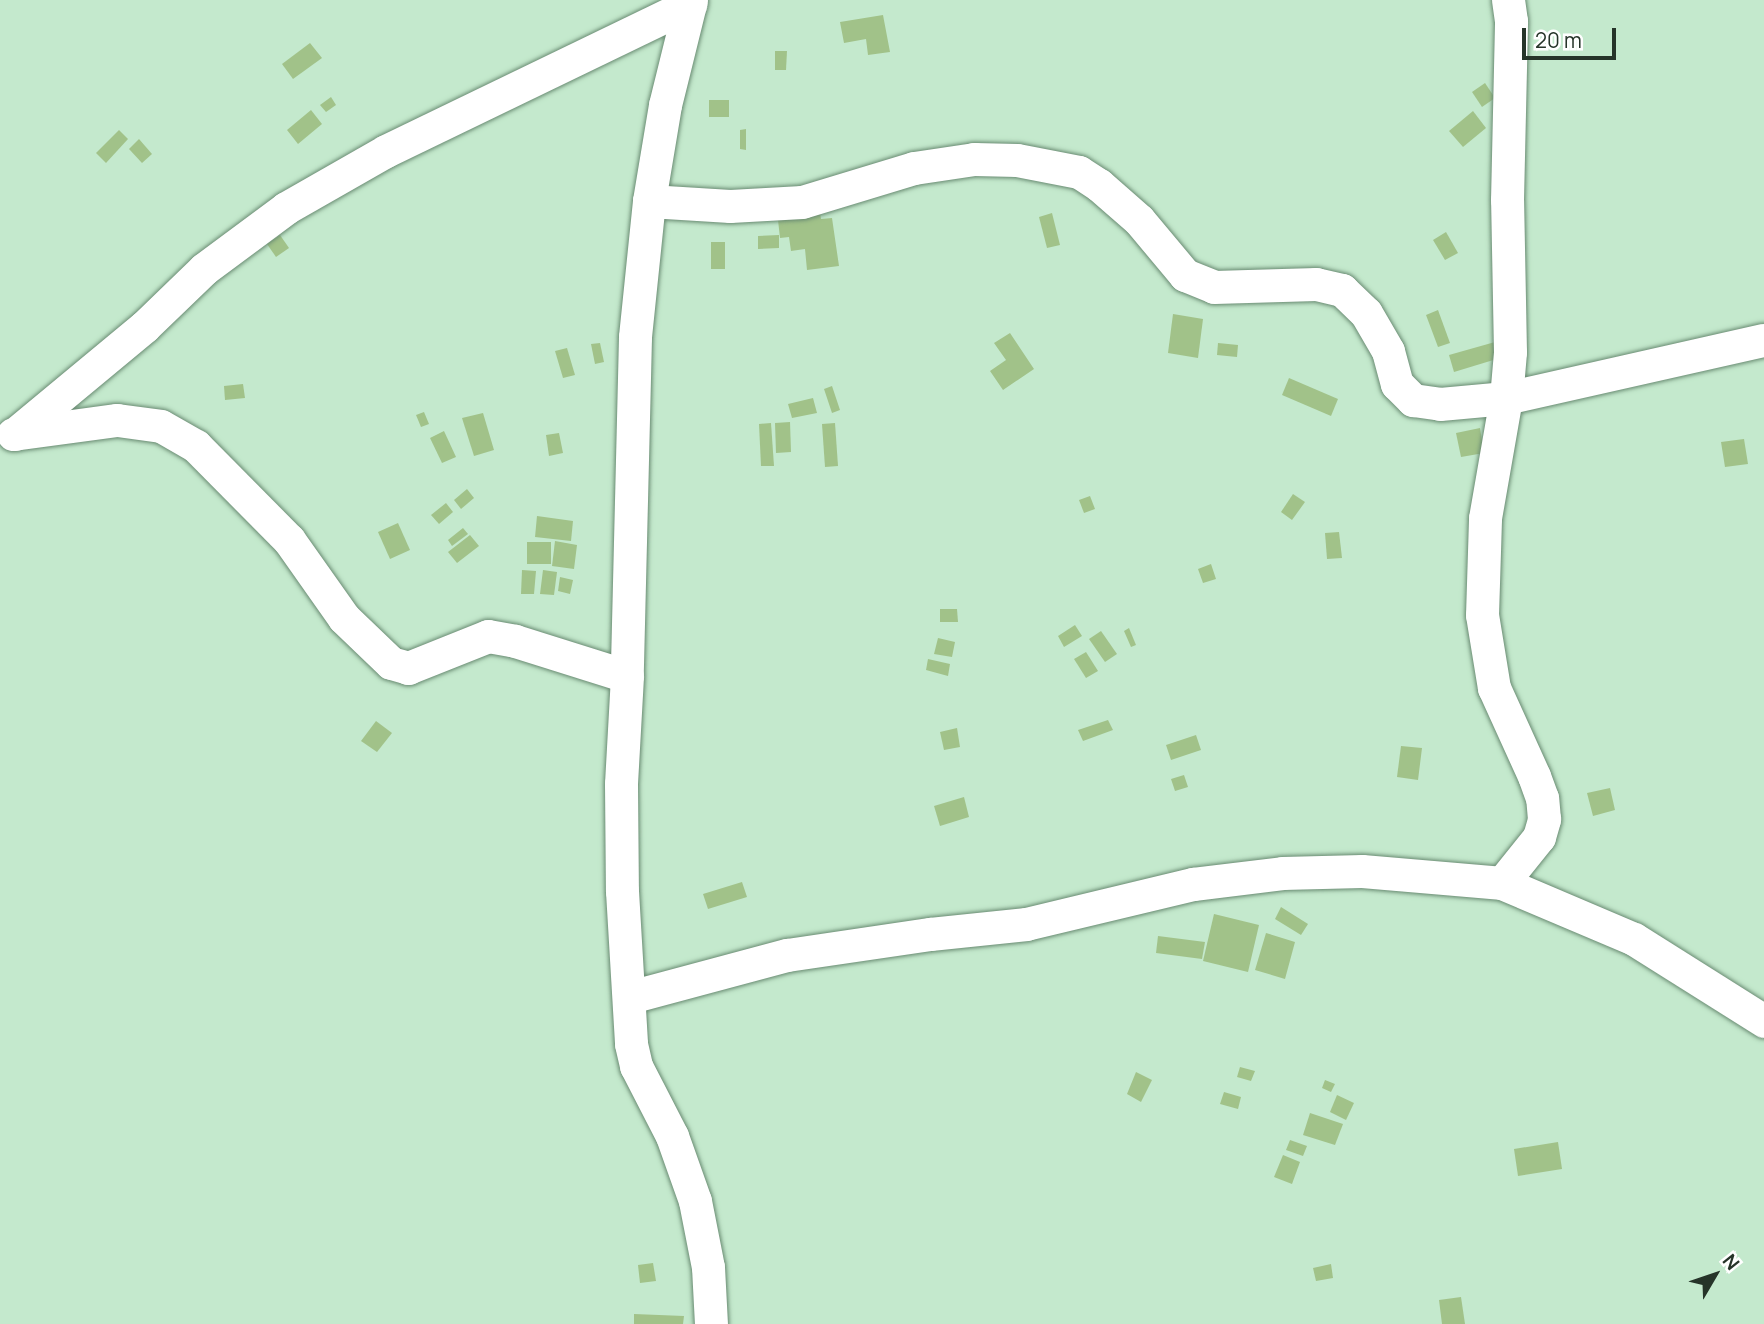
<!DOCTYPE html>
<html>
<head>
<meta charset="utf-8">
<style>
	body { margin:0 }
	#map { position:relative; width:1764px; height:1324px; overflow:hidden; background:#c4e9cd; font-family:Manrope,sans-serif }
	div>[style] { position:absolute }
	.building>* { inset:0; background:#a1c289 }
	.roads { filter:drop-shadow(0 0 2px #698b72) drop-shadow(0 0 2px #698b72) }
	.minor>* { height:33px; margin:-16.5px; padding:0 16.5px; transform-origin:16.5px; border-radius:16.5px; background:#fff }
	span { translate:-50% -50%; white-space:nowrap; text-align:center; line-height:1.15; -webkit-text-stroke:5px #fff; paint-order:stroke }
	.north { position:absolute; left:1680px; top:1240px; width:70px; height:70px; -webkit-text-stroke:5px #fff; paint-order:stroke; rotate:51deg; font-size:19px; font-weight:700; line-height:28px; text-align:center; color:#263429 }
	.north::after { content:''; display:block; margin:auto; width:24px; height:32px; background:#263429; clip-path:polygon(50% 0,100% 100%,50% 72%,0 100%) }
	.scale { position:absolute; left:1522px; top:28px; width:94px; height:32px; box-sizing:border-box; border:4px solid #263429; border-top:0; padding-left:9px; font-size:21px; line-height:24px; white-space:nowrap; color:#263429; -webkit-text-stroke:5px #fff; paint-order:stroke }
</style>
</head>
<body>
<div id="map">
	<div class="building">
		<i style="clip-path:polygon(883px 15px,890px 52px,868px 55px,866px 39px,844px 43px,840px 22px)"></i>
		<i style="clip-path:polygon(310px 43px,322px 58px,293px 79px,282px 64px)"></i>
		<i style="clip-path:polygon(775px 51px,787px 51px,786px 70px,775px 70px)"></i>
		<i style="clip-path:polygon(1485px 83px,1495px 98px,1482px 107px,1472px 92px)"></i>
		<i style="clip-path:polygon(331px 97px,336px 105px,326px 112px,320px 105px)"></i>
		<i style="clip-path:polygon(709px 100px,729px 100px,729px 117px,709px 117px)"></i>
		<i style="clip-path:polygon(311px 110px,322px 124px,298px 144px,287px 130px)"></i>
		<i style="clip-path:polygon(1473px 111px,1486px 128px,1463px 147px,1449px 131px)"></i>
		<i style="clip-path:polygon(746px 129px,746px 150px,740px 149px,740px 130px)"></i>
		<i style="clip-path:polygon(119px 130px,128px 139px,106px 163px,96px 153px)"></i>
		<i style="clip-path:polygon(139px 139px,152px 154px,142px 163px,129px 149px)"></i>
		<i style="clip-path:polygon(820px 212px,821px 219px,832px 218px,839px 266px,807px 270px,805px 249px,791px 251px,789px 237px,780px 238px,778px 220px)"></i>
		<i style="clip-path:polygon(1052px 213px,1060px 245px,1047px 248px,1039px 217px)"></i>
		<i style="clip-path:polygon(1446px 232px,1458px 253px,1445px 260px,1433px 240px)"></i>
		<i style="clip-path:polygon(280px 235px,289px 248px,276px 257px,267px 244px)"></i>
		<i style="clip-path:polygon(779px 235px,779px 248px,758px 249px,758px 236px)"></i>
		<i style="clip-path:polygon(711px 242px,725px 242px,725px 269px,711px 269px)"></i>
		<i style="clip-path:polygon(1438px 310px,1450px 343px,1438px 347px,1426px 315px)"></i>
		<i style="clip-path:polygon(1173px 314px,1203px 319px,1198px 358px,1168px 353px)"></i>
		<i style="clip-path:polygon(1010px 333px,1034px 369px,1003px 390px,990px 371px,1006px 360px,994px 343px)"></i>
		<i style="clip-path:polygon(1495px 342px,1500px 358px,1454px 372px,1449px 355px)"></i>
		<i style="clip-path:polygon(600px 343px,604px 362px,595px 364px,591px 344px)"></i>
		<i style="clip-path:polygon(1218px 343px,1238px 345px,1237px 357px,1217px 355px)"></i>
		<i style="clip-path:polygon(567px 348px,575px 375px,563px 378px,555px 351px)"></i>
		<i style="clip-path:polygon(1289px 378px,1338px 399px,1331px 416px,1282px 395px)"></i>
		<i style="clip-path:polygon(243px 384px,245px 398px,225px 400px,224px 386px)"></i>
		<i style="clip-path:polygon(832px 386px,840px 410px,832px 413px,824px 389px)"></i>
		<i style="clip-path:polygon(813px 398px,817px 413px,792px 418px,788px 404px)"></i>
		<i style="clip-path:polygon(424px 412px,429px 424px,421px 427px,416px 415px)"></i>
		<i style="clip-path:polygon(483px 413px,494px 450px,474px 456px,462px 418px)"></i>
		<i style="clip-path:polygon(790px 422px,791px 452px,776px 453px,775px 423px)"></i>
		<i style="clip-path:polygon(771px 423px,774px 466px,761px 466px,759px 424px)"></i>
		<i style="clip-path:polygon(835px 423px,838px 466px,825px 467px,822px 424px)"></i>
		<i style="clip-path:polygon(1480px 428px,1484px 453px,1461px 457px,1456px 433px)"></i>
		<i style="clip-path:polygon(444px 431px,456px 457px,442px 463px,430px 438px)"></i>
		<i style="clip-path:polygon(559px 433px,563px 453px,549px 456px,546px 435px)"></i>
		<i style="clip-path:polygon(1744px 439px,1748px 464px,1725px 467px,1721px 442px)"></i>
		<i style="clip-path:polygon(467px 489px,474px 498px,461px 509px,454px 500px)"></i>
		<i style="clip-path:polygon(1293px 494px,1305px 502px,1292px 520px,1281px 512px)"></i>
		<i style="clip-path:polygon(1090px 496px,1095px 509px,1084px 513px,1079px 500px)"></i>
		<i style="clip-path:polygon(446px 503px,453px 512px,439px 524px,431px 515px)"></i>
		<i style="clip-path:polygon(537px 516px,573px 521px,571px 541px,535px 537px)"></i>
		<i style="clip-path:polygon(398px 523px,410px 550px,390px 559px,378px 532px)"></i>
		<i style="clip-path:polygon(463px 528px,468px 534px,452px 546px,448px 540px)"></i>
		<i style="clip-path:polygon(1339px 532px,1342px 558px,1327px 559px,1325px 533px)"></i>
		<i style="clip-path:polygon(470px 535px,479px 546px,457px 563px,448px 552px)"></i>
		<i style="clip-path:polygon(555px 541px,577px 545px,574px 569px,552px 566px)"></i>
		<i style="clip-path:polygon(527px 542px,551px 542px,551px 564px,527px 564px)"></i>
		<i style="clip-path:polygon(1211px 564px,1216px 579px,1203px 583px,1198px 569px)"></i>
		<i style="clip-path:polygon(522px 570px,536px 571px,534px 594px,521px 594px)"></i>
		<i style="clip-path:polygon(543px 570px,557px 572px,554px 595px,540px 594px)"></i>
		<i style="clip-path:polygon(560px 577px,573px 580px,570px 594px,558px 591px)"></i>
		<i style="clip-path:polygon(940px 609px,957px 609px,958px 622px,940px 622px)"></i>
		<i style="clip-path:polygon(1075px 625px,1082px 636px,1064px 647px,1058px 636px)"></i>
		<i style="clip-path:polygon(1129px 628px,1136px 645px,1131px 647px,1124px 631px)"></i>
		<i style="clip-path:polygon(1101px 631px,1117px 654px,1105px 662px,1089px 639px)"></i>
		<i style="clip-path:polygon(938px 638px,955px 642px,952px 657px,934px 654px)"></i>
		<i style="clip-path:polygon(1086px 652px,1098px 671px,1086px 678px,1074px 659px)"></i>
		<i style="clip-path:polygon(928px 659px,950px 664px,948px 676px,926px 670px)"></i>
		<i style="clip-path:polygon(1108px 720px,1113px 730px,1083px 741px,1078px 730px)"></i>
		<i style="clip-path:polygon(376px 721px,392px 733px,377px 752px,361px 741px)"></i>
		<i style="clip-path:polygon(957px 728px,960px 747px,944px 750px,940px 732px)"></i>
		<i style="clip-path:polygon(1196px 735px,1201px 750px,1171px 760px,1166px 745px)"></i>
		<i style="clip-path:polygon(1401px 746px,1422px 748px,1418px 780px,1397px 777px)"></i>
		<i style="clip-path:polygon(1184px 775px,1188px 787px,1175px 791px,1171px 779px)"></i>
		<i style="clip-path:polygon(1610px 788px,1615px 810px,1593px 816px,1587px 793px)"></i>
		<i style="clip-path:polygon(964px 797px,969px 817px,940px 826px,934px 806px)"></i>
		<i style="clip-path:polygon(742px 882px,747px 897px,708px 909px,703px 894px)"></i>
		<i style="clip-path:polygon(1281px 907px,1308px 924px,1301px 935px,1275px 919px)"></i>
		<i style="clip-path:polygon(1214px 914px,1259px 925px,1248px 972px,1203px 961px)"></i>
		<i style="clip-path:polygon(1266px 933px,1295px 942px,1285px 979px,1255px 970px)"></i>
		<i style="clip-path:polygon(1158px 936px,1205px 942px,1202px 959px,1156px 953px)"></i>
		<i style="clip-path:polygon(1240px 1067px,1255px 1071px,1251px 1081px,1237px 1077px)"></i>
		<i style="clip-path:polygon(1136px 1072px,1152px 1080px,1141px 1102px,1127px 1094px)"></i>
		<i style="clip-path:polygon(1325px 1080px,1335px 1084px,1331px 1092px,1322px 1088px)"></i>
		<i style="clip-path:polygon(1224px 1092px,1241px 1097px,1238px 1109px,1220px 1104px)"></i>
		<i style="clip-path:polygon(1337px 1095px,1354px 1103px,1346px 1120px,1330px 1112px)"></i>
		<i style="clip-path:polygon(1310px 1113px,1343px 1124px,1335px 1145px,1303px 1135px)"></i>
		<i style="clip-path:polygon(1290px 1140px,1307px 1146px,1303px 1156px,1286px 1150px)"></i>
		<i style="clip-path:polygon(1558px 1142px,1562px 1169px,1518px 1176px,1514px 1149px)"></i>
		<i style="clip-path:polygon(1283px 1155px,1300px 1162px,1292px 1184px,1274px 1177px)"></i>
		<i style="clip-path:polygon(653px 1263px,656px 1281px,640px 1283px,638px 1265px)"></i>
		<i style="clip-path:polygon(1331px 1264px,1333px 1278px,1316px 1281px,1313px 1268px)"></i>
		<i style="clip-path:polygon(1461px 1297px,1465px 1324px,1442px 1324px,1439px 1300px)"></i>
		<i style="clip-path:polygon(634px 1314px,684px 1316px,683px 1324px,634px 1324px)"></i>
	</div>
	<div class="roads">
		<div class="minor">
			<i style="left:691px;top:0;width:108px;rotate:103.9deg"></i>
			<i style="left:665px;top:105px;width:97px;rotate:99.5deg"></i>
			<i style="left:649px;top:201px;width:137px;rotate:95.9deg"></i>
			<i style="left:635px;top:337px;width:339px;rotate:91.4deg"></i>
			<i style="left:627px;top:676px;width:108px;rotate:93.2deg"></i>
			<i style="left:621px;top:784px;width:107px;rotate:89.5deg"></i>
			<i style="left:622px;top:891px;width:153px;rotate:86.6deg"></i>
			<i style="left:631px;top:1044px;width:23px;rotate:77deg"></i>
			<i style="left:636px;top:1066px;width:79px;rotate:62.8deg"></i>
			<i style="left:672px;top:1136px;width:69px;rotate:70.5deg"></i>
			<i style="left:695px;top:1201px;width:67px;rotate:78.9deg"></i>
			<i style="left:708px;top:1267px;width:57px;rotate:87deg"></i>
			<i style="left:649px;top:201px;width:81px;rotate:3.5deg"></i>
			<i style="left:730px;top:206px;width:72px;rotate:-3.2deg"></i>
			<i style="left:802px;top:202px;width:117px;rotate:-16.9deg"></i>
			<i style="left:914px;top:168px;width:61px;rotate:-8.5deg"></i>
			<i style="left:974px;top:159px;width:43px;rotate:1.3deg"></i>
			<i style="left:1017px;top:160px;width:63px;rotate:11deg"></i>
			<i style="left:1079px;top:172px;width:24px;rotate:33deg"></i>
			<i style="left:1099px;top:185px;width:53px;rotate:41.2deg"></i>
			<i style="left:1139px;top:220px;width:72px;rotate:50.1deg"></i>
			<i style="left:1185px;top:275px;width:31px;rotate:22deg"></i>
			<i style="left:1214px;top:287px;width:102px;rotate:-1.7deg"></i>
			<i style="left:1316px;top:284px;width:27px;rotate:13deg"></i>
			<i style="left:1342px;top:290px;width:33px;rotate:44deg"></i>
			<i style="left:1366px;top:313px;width:44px;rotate:59.9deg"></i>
			<i style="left:1388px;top:351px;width:34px;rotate:75deg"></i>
			<i style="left:1397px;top:384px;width:23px;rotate:45deg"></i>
			<i style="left:1413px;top:400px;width:27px;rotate:8deg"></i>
			<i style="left:1440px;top:404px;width:66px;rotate:-5.2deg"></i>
			<i style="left:1506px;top:398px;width:264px;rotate:-12.7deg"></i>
			<i style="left:13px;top:434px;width:105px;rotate:-7.7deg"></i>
			<i style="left:117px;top:420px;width:44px;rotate:7.8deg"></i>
			<i style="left:161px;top:426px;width:40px;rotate:29.7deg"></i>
			<i style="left:196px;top:446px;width:132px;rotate:45.3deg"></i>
			<i style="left:289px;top:540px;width:95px;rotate:54.8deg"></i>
			<i style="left:344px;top:618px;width:65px;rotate:43.8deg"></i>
			<i style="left:391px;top:663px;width:18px;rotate:16deg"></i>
			<i style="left:408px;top:668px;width:86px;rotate:-21.8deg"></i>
			<i style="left:488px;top:636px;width:27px;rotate:10deg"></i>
			<i style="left:515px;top:641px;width:117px;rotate:17.4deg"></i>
			<i style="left:15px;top:434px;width:168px;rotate:-39.7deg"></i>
			<i style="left:144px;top:327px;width:83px;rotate:-44deg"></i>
			<i style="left:204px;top:269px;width:102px;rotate:-36.6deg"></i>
			<i style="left:286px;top:208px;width:115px;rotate:-29.7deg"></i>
			<i style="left:386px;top:151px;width:338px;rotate:-25.8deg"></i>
			<i style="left:1502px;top:883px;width:59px;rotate:-51.2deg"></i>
			<i style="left:1539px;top:837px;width:19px;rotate:-74deg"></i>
			<i style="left:1544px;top:819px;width:21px;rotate:-95deg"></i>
			<i style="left:1542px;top:798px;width:23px;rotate:-110deg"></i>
			<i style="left:1534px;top:776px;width:97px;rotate:-114.4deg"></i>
			<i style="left:1494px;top:688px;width:74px;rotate:-99.3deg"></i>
			<i style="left:1482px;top:615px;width:97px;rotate:-88.2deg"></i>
			<i style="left:1485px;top:518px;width:122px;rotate:-80.1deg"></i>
			<i style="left:1506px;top:398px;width:46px;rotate:-85deg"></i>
			<i style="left:1510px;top:352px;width:152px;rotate:-91.1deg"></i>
			<i style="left:1507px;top:200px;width:179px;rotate:-88.7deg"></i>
			<i style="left:1511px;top:21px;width:21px;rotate:-98deg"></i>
			<i style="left:630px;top:997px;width:163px;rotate:-15deg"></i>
			<i style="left:787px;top:955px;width:145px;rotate:-8.4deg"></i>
			<i style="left:930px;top:934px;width:97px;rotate:-5.9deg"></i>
			<i style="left:1026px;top:924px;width:172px;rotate:-13.5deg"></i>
			<i style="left:1193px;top:884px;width:90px;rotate:-7deg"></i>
			<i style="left:1282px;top:873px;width:80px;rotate:-1.4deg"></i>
			<i style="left:1362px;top:871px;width:141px;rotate:4.9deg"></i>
			<i style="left:1502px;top:883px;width:143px;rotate:23deg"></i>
			<i style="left:1634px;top:939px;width:154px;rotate:32.2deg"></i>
		</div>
	</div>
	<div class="north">N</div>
	<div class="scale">20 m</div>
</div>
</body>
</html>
